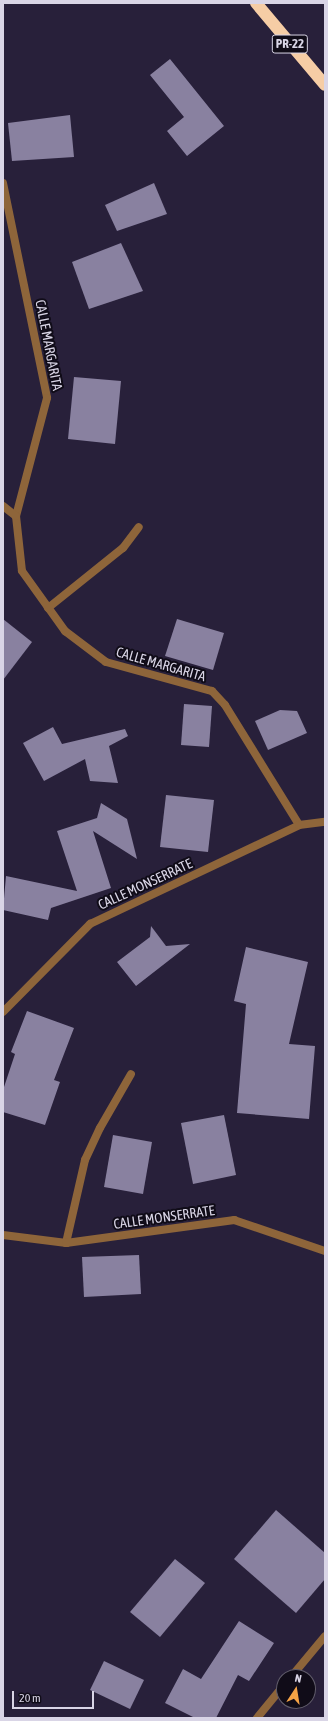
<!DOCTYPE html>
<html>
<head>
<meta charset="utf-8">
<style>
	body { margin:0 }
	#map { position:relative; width:328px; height:1721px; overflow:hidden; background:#28203a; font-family:"Asap Condensed",sans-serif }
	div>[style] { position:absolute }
	.building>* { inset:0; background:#8981a0 }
	.service>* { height:8px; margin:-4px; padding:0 4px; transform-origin:4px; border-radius:4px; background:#8e653a }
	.minor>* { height:8px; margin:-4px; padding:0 4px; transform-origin:4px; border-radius:4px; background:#8e653a }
	.motorway>* { height:12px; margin:-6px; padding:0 6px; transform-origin:6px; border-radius:6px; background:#f6cda5 }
	span { translate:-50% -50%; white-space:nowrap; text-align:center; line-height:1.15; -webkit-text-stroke:4px #100c18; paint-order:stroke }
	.shield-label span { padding:1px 3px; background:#100c18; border:1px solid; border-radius:3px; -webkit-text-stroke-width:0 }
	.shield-label { font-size:13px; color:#d9d5e6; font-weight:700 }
	.street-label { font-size:14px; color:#d9d5e6 }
	.frame { position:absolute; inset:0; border:4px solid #d9d5e6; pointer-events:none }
	.north { position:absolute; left:276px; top:1669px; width:40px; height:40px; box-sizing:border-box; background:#100c18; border:1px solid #605c6a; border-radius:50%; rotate:12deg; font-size:11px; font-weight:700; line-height:16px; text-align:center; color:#d9d5e6 }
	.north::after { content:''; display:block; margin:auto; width:14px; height:18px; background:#f5a345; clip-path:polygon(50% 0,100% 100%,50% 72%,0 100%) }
	.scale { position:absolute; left:12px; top:1691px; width:82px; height:18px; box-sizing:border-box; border:2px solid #d9d5e6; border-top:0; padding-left:5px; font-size:12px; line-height:14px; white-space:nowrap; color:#d9d5e6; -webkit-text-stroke:3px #100c18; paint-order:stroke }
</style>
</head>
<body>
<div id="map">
	<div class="building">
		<i style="clip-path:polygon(170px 59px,224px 126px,187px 156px,167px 131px,184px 117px,150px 75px)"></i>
		<i style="clip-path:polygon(70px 115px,74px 157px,12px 161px,8px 123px)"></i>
		<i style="clip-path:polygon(154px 183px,167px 214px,117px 231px,105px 205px)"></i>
		<i style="clip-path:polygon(121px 243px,143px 291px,89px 309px,72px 262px)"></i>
		<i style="clip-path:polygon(74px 377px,121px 381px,115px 444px,68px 439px)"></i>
		<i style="clip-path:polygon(3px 619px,32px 642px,3px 680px)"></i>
		<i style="clip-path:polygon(177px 619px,224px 633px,213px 670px,165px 656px)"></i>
		<i style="clip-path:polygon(184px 704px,212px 706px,209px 747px,181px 745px)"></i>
		<i style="clip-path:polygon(280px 710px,297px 711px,307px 733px,268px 750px,255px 721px)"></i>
		<i style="clip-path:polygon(53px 727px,62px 744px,125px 729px,128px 736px,109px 746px,118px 783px,90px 781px,85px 759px,44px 781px,23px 743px)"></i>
		<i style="clip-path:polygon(166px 795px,214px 800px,208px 852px,160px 847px)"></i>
		<i style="clip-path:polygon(101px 803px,127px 819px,137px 859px,93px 831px,111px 888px,51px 908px,48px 920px,3px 910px,6px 876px,77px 891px,57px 831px,97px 818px)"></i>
		<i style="clip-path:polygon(151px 926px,166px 946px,190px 944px,136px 986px,117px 962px,150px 937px)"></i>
		<i style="clip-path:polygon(246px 947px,308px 962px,289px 1044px,315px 1046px,309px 1119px,237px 1113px,246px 1004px,234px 1001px)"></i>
		<i style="clip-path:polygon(27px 1011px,74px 1028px,54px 1080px,60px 1082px,45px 1125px,3px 1112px,3px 1090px,15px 1054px,11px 1052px)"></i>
		<i style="clip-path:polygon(224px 1115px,236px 1175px,193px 1184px,181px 1123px)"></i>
		<i style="clip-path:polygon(113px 1135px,152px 1142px,143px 1194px,104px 1187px)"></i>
		<i style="clip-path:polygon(139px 1255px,141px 1294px,84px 1297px,82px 1257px)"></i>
		<i style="clip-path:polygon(276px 1510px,325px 1553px,325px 1579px,296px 1613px,234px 1559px)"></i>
		<i style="clip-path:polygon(175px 1559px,205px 1583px,160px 1637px,130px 1612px)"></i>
		<i style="clip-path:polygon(239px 1621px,274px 1643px,249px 1681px,238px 1675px,216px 1718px,195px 1718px,165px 1703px,183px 1669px,201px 1679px)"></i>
		<i style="clip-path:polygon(104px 1661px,144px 1680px,130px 1709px,90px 1690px)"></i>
	</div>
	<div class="service">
		<i style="left:66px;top:1243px;width:85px;rotate:-77.1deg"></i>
		<i style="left:85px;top:1160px;width:35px;rotate:-65deg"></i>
		<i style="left:100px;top:1128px;width:62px;rotate:-60.1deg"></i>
	</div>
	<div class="minor">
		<i style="left:3px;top:183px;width:219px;rotate:78.4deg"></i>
		<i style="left:47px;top:398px;width:122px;rotate:104.7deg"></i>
		<i style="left:16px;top:516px;width:55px;rotate:83.8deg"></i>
		<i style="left:22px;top:571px;width:74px;rotate:54.4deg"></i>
		<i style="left:65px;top:631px;width:51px;rotate:37.1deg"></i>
		<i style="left:106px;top:662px;width:110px;rotate:15.3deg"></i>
		<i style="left:212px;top:691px;width:19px;rotate:47deg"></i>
		<i style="left:225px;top:705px;width:141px;rotate:58.3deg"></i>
		<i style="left:3px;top:506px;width:16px;rotate:38deg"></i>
		<i style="left:48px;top:608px;width:96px;rotate:-38.7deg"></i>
		<i style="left:123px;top:548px;width:26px;rotate:-53deg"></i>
		<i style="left:3px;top:1012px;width:124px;rotate:-45.3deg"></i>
		<i style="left:90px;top:924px;width:231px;rotate:-25.3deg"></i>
		<i style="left:299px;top:825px;width:26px;rotate:-7deg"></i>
		<i style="left:3px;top:1235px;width:64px;rotate:7.2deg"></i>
		<i style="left:66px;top:1243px;width:170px;rotate:-7.8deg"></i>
		<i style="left:234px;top:1220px;width:96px;rotate:18.8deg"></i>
		<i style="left:291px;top:1677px;width:53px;rotate:-50.3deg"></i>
		<i style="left:257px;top:1718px;width:43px;rotate:-50.7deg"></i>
	</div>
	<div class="motorway">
		<i style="left:256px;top:3px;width:107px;rotate:49.9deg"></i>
	</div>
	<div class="shield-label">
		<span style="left:290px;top:44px">PR-22</span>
	</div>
	<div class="street-label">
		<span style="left:49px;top:345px;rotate:79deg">CALLE MARGARITA</span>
		<span style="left:161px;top:664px;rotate:16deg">CALLE MARGARITA</span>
		<span style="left:145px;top:884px;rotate:-25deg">CALLE MONSERRATE</span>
		<span style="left:164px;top:1217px;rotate:-8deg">CALLE MONSERRATE</span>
	</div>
	<div class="frame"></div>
	<div class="north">N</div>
	<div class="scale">20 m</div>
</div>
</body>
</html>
